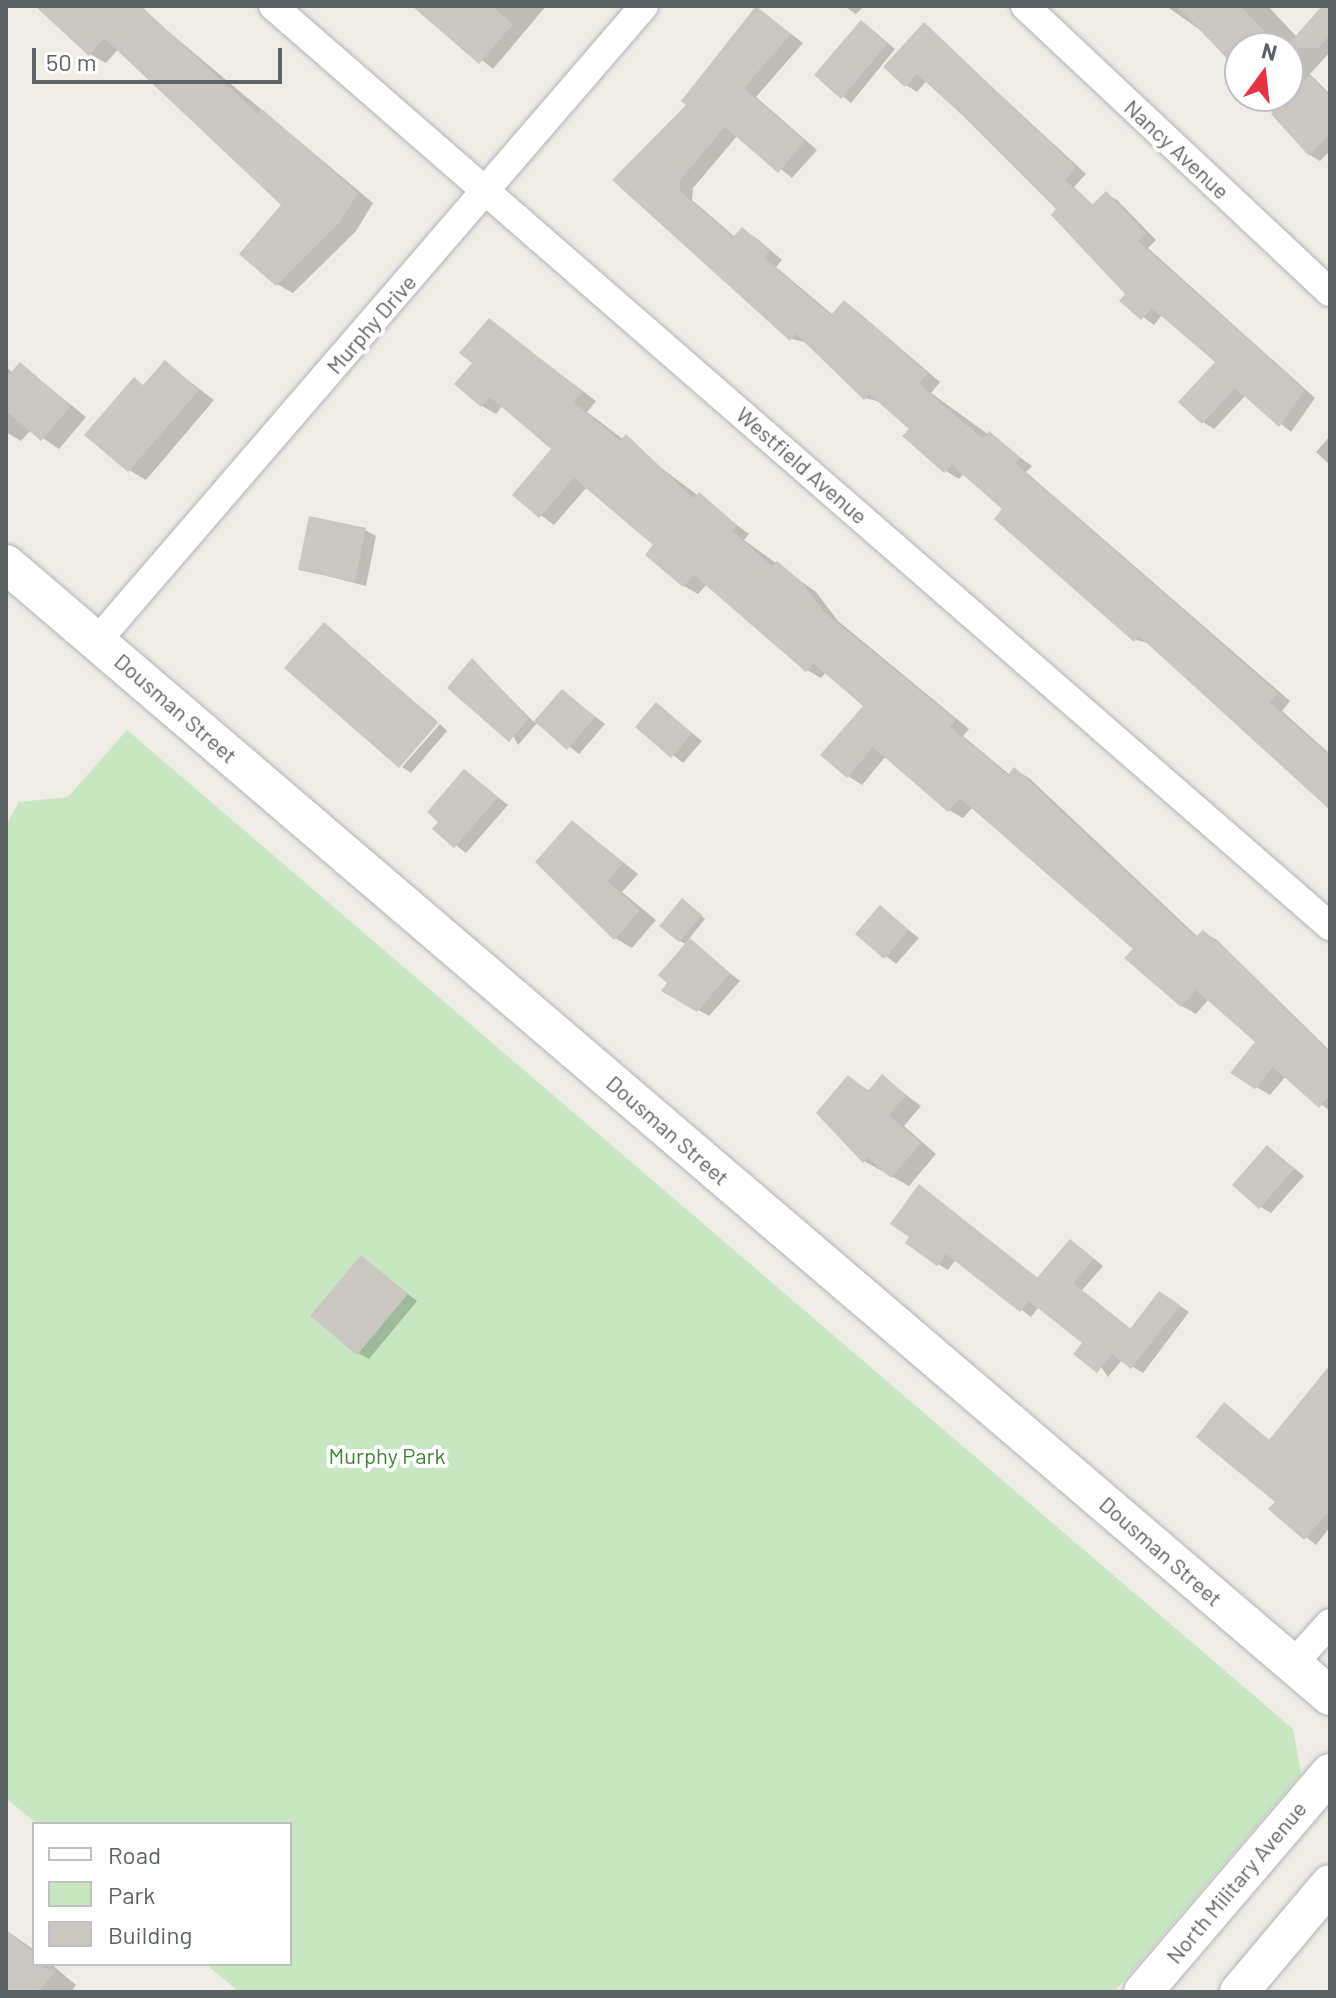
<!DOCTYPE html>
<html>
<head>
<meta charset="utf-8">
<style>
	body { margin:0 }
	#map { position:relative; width:1336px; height:1998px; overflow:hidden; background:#efebe5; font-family:Barlow,sans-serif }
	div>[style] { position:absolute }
	.green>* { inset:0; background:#c9e6c2 }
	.shadow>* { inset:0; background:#0003 }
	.building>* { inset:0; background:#cac6c2 }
	.roads { filter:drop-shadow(0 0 2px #b1b4b7) drop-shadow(0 0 2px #b1b4b7) }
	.street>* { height:28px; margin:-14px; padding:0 14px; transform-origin:14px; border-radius:14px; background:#fff }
	.secondary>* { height:38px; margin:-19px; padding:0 19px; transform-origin:19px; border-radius:19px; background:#fff }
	span { translate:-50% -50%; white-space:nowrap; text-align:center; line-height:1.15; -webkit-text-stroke:8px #fff; paint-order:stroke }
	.street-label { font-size:22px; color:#5d6265 }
	.park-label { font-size:22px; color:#408436 }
	.frame { position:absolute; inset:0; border:8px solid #5d6265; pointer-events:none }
	.legend { position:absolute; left:32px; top:1822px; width:260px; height:144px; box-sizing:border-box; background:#fff; border:2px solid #bec0c1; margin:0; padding:10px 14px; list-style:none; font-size:24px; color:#5d6265 }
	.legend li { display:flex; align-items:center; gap:16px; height:40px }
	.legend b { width:40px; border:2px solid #bec0c1 }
	.north { position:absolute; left:1224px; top:32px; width:80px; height:80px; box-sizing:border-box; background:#fff; border:2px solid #bec0c1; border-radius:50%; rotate:15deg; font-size:22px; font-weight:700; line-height:32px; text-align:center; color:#5d6265 }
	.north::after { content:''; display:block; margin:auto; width:28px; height:36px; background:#e73346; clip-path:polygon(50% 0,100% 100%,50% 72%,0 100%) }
	.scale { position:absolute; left:32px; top:48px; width:250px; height:36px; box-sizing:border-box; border:4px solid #5d6265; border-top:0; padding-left:10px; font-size:24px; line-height:28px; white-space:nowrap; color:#5d6265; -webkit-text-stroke:6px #fff; paint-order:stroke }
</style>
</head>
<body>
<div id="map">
	<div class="green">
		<i style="clip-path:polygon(127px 730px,1293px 1729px,1301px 1774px,1114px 1992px,239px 1992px,206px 1964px,290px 1964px,290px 1824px,37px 1824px,6px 1798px,6px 825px,19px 802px,68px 797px)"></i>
	</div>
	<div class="shadow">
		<i style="clip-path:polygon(57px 6px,138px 6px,373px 203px,356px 231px,293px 293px,277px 284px,284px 204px,118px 49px,106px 63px,90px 54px)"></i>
		<i style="clip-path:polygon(415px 6px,546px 6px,493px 69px)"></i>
		<i style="clip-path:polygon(844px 6px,864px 6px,856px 14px)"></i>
		<i style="clip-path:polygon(1166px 6px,1268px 6px,1297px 37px,1330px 6px,1330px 52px,1310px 74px,1330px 94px,1330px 151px,1320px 161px,1310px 155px,1259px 96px,1288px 96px,1288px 48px,1240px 48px,1240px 74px,1206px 34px)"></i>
		<i style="clip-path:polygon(757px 8px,803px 43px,756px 97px,817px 150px,792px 178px,738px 135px,693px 188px,692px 200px,735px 237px,742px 230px,755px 237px,782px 260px,776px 267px,833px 315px,844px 303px,857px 311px,940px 382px,931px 393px,1032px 466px,1026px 472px,1290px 701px,1282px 711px,1330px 754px,1330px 802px,1152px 644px,1136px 640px,1005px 509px,964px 473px,959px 479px,946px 471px,911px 428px,881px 402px,865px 398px,808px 343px,792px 339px,615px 180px,689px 105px)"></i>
		<i style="clip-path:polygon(925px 25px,1086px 174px,1074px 187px,1094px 206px,1106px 194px,1117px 200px,1156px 240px,1148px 248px,1315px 398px,1291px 432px,1246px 395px,1214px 429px,1203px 422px,1218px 362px,1162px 315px,1154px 325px,1122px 301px,1128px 294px,1059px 209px,927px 80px,917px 92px,906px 85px)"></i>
		<i style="clip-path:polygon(870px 28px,895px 49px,851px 103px,817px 75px)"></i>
		<i style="clip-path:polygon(490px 321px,596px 401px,587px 412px,749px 534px,744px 540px,816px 592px,838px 621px,969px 729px,963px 736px,1010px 775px,1015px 770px,1029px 778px,1199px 938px,1203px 932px,1217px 940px,1330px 1051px,1330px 1111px,1286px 1076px,1270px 1095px,1256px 1087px,1258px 1041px,1209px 999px,1196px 1014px,1182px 1006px,1127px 958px,1136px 948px,973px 807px,963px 818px,949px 810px,886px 756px,862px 785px,848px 776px,865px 706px,826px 672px,821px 678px,807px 670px,707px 584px,698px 594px,684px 586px,648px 554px,655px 545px,587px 487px,554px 525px,514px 495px,554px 448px,503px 405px,496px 414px,482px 406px,474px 363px)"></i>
		<i style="clip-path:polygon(165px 363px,214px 400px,146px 480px,129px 470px,145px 386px)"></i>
		<i style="clip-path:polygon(21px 365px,86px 417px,59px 449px,31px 430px,21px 441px,6px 432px,6px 367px,13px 373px)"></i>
		<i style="clip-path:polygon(1330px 436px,1330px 465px,1316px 452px)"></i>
		<i style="clip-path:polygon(365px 530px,376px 536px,366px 586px,300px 569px)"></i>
		<i style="clip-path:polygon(324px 625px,437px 721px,399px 765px)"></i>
		<i style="clip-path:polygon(473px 661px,535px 723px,562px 691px,605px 724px,579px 754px,538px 722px,518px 745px)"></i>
		<i style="clip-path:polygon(657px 705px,702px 741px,683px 763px,638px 726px)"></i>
		<i style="clip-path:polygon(440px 724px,447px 731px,411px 773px,402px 767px)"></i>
		<i style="clip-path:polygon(465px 771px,508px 805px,466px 853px,435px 829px)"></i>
		<i style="clip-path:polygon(573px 822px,638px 874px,622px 892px,656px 920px,632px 948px,615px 938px)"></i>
		<i style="clip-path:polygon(688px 904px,705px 919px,688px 940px,740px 981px,709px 1016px,664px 990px,687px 945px,680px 941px)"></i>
		<i style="clip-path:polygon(880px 908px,919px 938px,896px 964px,858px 934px)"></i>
		<i style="clip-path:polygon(882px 1077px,921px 1106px,904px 1126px,936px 1154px,909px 1186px,864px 1161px,849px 1078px,870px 1091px)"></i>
		<i style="clip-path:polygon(1268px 1147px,1304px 1176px,1271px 1213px,1261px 1207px)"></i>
		<i style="clip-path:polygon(929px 1193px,1039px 1279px,1070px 1242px,1081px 1248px,1103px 1266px,1082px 1290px,1132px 1330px,1170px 1299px,1189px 1312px,1143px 1373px,1122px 1360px,1108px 1377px,1085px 1343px,1039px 1307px,1031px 1317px,956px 1259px,948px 1270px,938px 1264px)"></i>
		<i style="clip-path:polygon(361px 1258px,417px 1301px,369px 1359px,358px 1353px)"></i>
		<i style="clip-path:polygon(1330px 1368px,1330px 1527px,1316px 1545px,1271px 1509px,1278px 1502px,1224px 1405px,1271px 1441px)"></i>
		<i style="clip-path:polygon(6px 1930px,34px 1950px,34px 1964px,51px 1964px,76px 1985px,71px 1992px,6px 1992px)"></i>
	</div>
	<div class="building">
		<i style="clip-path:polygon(35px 6px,141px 6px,258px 114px,262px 109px,358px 193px,340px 222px,276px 286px,239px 254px,281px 205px,104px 38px,89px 56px)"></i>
		<i style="clip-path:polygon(412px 6px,492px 6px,513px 24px,479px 64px)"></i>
		<i style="clip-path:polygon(756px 6px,791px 34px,744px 88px,805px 141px,778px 173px,725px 127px,680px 180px,680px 191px,733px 237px,742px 227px,770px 251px,764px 258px,831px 315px,844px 300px,928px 373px,919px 384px,983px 439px,989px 431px,1020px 457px,1015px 463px,1278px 693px,1270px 703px,1330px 755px,1330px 810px,1139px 636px,1134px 642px,994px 519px,1002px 509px,952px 465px,944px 473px,902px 436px,909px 429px,869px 394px,864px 400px,796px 334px,790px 341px,612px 180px,686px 105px,681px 101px)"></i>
		<i style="clip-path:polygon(1177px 6px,1240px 6px,1281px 48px,1240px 48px,1240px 72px)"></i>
		<i style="clip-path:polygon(1322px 6px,1330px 6px,1330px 35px,1318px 48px,1285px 48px)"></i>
		<i style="clip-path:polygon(861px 20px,888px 43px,841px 99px,814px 75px)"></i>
		<i style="clip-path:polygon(924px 22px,1076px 167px,1065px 180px,1092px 205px,1106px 191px,1146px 233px,1138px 241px,1305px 390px,1279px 427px,1235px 388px,1202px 424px,1178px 402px,1215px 362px,1152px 308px,1141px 320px,1119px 301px,1125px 294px,1051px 215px,1056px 209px,962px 115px,917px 74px,905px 87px,883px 67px)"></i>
		<i style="clip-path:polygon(1310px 75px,1330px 96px,1330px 134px,1309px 156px,1271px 114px)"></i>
		<i style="clip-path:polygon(489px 318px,583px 392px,574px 402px,620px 441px,626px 434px,693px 498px,699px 492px,737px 525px,732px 531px,772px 566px,777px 561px,802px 582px,823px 611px,956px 720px,950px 727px,1008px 775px,1014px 767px,1196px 937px,1203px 930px,1229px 952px,1330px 1053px,1330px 1094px,1319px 1108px,1273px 1067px,1255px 1089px,1230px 1073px,1255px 1042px,1196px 990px,1181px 1007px,1124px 958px,1133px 949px,960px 798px,948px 812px,873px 747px,847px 778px,820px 755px,863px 706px,813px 663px,806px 672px,694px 575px,683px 587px,645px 555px,653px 545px,574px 478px,539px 518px,512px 495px,551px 449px,490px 397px,481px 407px,454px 384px,472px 363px,459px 353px)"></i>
		<i style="clip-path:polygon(165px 360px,199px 390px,128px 472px,84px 435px,134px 377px,143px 385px)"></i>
		<i style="clip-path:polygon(20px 362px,71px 406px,41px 441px,6px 411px,6px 378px)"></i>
		<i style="clip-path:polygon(309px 516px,366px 528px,355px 582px,298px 570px)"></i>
		<i style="clip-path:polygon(324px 622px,438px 723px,399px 768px,284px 668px)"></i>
		<i style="clip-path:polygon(472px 658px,529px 718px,509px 742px,447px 688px)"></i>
		<i style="clip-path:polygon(562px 689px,595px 717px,567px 750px,534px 721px)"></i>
		<i style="clip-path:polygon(656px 702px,692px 733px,671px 758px,635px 727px)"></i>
		<i style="clip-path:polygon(464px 769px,498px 797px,454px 848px,432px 829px,438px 822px,427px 812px)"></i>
		<i style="clip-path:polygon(572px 820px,623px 863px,607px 881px,640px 910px,614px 940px,535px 862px)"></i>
		<i style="clip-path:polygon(682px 898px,702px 915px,679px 942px,659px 926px)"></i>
		<i style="clip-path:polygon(880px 905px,909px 930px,884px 959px,855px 934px)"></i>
		<i style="clip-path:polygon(690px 938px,730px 973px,697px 1012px,661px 991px,667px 983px,658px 975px)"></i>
		<i style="clip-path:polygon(882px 1074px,906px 1095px,889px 1115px,921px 1143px,891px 1178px,868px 1158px,863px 1163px,816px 1113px,848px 1075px,868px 1091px)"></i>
		<i style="clip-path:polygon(1267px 1145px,1294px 1169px,1259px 1209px,1232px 1185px)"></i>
		<i style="clip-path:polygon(919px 1184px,1037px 1278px,1070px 1239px,1094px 1259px,1073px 1283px,1130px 1329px,1159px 1291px,1180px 1305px,1131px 1369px,1112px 1354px,1117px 1348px,1097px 1373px,1073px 1354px,1082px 1343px,1029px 1301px,1020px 1312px,946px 1254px,937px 1266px,905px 1243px,909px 1237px,890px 1224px)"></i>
		<i style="clip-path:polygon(361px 1255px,408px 1294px,357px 1355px,310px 1316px)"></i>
		<i style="clip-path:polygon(1330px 1365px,1330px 1510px,1304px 1540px,1268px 1509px,1275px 1502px,1196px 1437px,1224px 1402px,1269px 1440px)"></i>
		<i style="clip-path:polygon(6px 1930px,34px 1953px,34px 1964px,55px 1972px,38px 1992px,6px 1992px)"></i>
	</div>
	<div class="roads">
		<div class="street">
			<i style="left:273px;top:6px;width:1401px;rotate:41.04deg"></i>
			<i style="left:1025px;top:6px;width:418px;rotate:43.2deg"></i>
			<i style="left:97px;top:641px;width:838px;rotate:-49.26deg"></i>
			<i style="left:1293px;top:1664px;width:55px;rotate:-47.9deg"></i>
		</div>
		<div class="secondary">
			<i style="left:6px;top:564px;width:1742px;rotate:40.53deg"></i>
			<i style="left:1143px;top:1992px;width:288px;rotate:-49.5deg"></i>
			<i style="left:1239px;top:1992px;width:141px;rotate:-49.9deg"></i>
		</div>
	</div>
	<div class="street-label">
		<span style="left:1177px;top:149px;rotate:43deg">Nancy Avenue</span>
		<span style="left:371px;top:324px;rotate:-49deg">Murphy Drive</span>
		<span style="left:802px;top:465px;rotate:41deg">Westfield Avenue</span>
		<span style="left:176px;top:708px;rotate:41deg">Dousman Street</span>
		<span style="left:668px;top:1130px;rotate:41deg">Dousman Street</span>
		<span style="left:1161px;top:1551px;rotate:41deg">Dousman Street</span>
		<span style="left:1236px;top:1882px;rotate:-50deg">North Military Avenue</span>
	</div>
	<div class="park-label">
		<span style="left:387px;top:1456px">Murphy Park</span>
	</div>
	<div class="frame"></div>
	<ul class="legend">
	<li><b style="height:10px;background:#fff"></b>Road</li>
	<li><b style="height:22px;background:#c9e6c2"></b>Park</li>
	<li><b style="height:22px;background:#cac6c2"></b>Building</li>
	</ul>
	<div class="north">N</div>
	<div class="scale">50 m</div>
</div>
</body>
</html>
